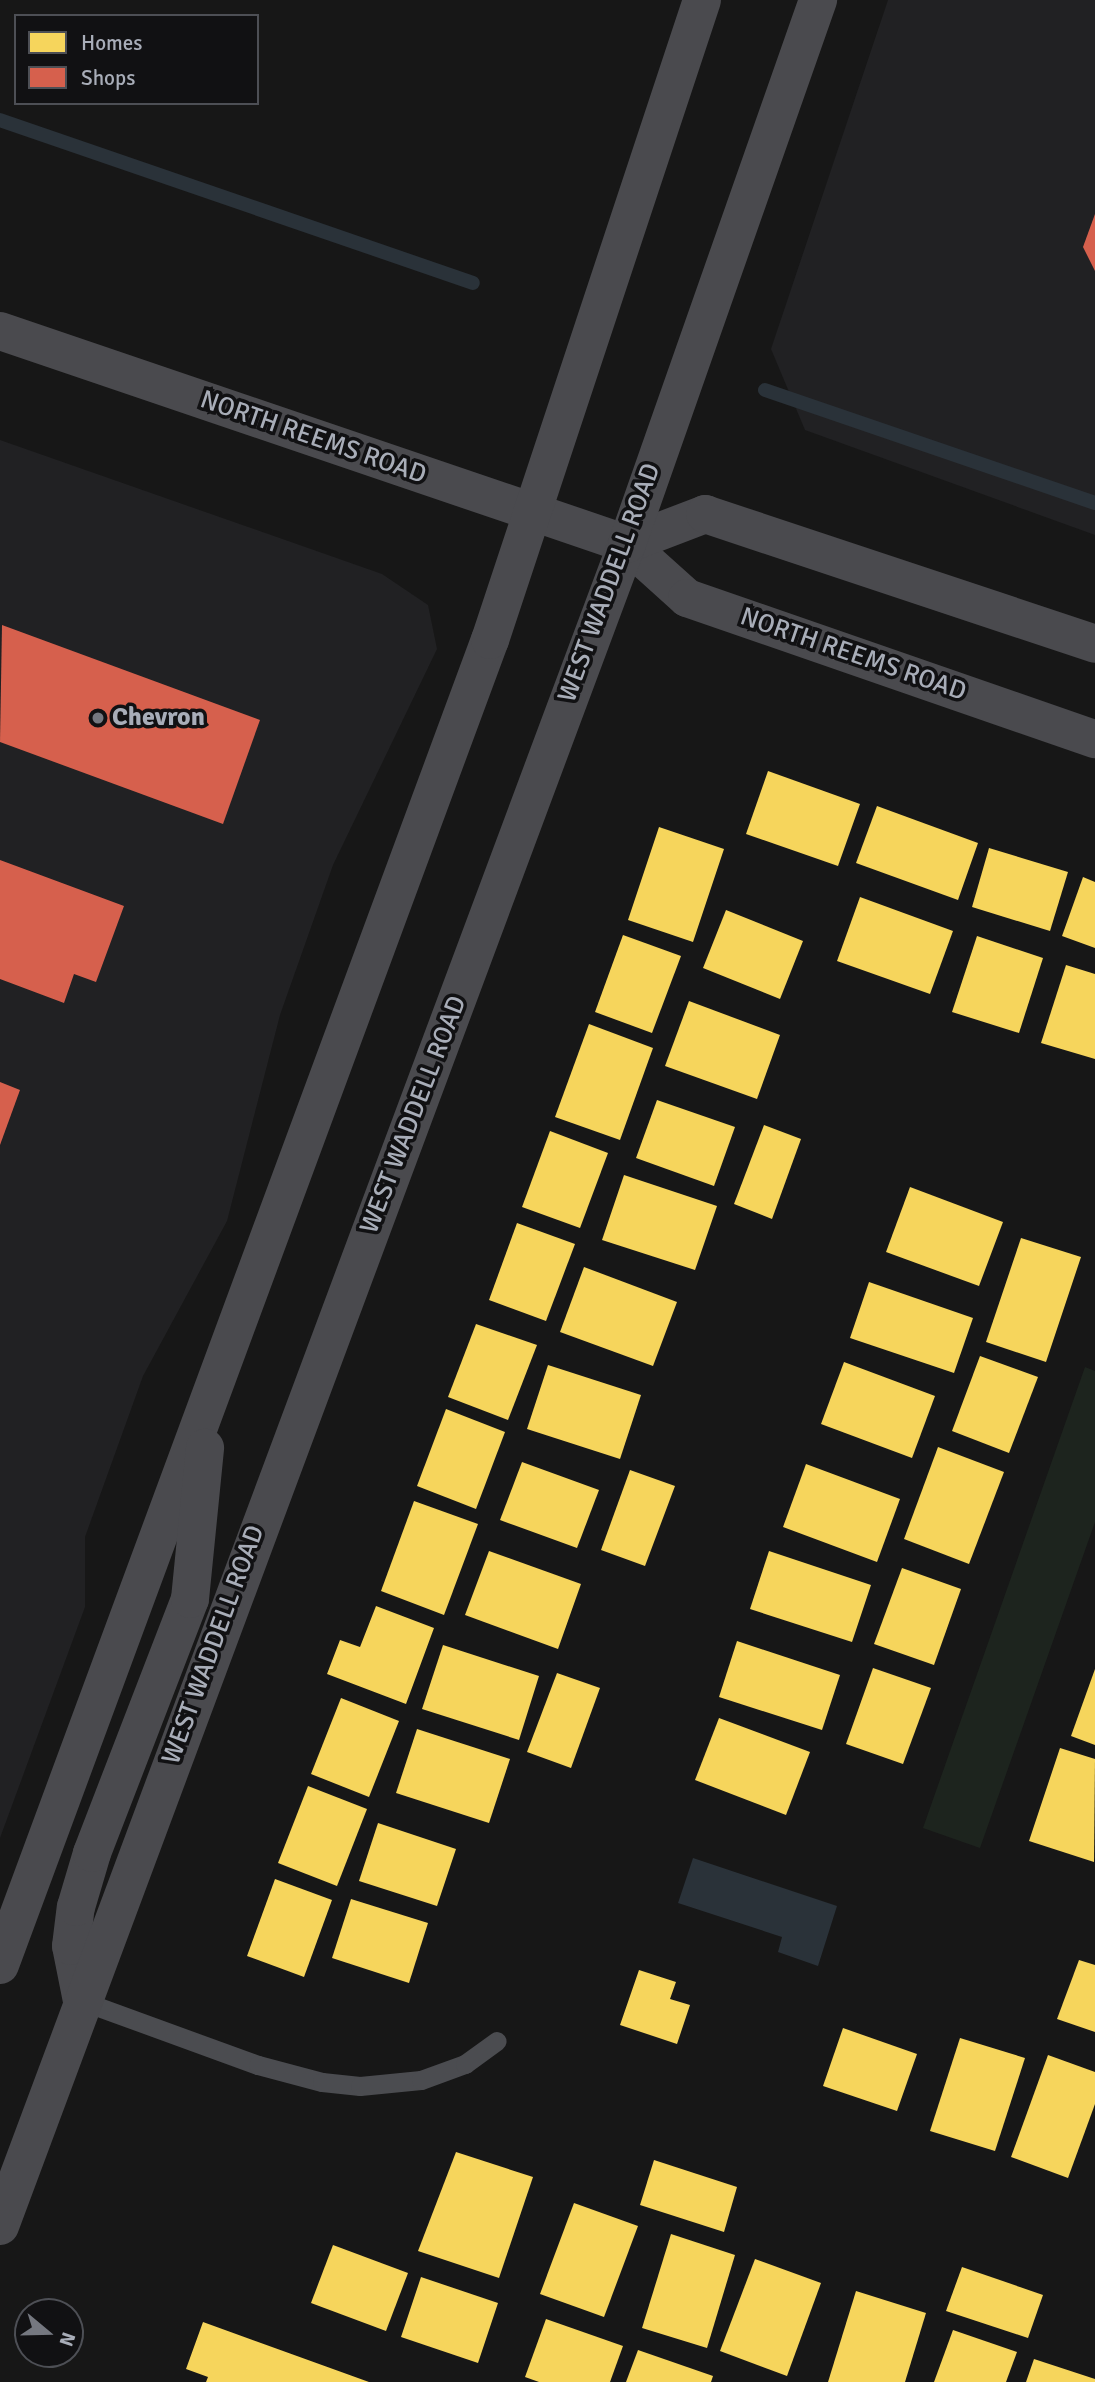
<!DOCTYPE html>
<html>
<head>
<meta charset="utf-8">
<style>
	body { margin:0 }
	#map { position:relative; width:1095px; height:2382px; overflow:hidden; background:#171717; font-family:Signika,sans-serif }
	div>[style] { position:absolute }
	.built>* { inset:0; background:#212123 }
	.green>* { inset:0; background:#1d241e }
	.water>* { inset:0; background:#2a3239 }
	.homes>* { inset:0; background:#f6d55c }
	.shops>* { inset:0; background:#d6604d }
	.stream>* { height:14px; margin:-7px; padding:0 7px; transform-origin:7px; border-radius:7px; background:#2a3239 }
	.lane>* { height:19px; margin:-9.5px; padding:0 9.5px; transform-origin:9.5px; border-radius:9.5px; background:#4b4c50 }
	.secondary>* { height:38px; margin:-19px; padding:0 19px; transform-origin:19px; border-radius:19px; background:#4a4a4e }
	.dots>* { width:19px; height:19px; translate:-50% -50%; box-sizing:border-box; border:4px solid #111113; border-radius:50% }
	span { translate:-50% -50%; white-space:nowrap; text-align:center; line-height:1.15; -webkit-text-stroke:7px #111113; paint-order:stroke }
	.street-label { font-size:26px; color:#a8adb8 }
	.poi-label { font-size:26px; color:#a8adb8; font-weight:700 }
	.left { translate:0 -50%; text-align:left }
	.legend { position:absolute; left:14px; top:14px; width:245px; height:91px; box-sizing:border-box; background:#111113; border:2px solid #4d4f55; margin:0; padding:9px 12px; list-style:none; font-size:21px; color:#a8adb8 }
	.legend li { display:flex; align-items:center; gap:14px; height:35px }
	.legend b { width:35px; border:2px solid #4d4f55 }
	.north { position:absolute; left:14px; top:2298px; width:70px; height:70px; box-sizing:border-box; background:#111113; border:2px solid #4d4f55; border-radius:50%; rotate:109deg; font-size:19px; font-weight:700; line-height:28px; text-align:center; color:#a8adb8 }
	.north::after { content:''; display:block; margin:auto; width:24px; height:32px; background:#757880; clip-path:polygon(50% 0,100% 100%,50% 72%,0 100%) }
</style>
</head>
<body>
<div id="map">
	<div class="built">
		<i style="clip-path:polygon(888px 0,1095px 0,1095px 535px,805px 430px,771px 349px)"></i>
		<i style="clip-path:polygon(0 440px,382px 574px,428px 605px,437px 649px,333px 865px,280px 1015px,227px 1221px,143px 1376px,85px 1537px,85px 1607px,0 1838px)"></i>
	</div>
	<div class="green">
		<i style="clip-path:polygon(1085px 1367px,1095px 1371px,1095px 1522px,980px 1848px,923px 1828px)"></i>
	</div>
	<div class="water">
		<i style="clip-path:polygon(693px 1858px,837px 1906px,818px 1966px,778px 1952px,782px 1937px,678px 1903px)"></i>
	</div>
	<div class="homes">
		<i style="clip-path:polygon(768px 771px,860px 804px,838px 866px,746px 834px)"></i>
		<i style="clip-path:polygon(877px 806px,978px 843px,958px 900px,856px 863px)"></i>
		<i style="clip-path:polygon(659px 827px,724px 849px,693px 942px,628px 920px)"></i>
		<i style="clip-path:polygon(989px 848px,1068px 872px,1050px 931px,972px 907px)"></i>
		<i style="clip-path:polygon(1083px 877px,1095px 882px,1095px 948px,1062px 936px)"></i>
		<i style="clip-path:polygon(860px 897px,953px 931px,930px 994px,837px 961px)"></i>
		<i style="clip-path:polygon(726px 910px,803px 941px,780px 999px,703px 968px)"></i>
		<i style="clip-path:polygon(623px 935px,681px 956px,652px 1033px,595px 1012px)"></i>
		<i style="clip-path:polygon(977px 936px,1043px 958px,1019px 1033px,952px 1012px)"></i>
		<i style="clip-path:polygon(1066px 965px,1095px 974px,1095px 1059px,1041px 1043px)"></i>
		<i style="clip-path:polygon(689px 1001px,780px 1035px,757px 1099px,665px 1066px)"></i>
		<i style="clip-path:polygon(589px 1024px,653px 1048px,620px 1140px,555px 1117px)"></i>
		<i style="clip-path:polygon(657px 1100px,735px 1127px,714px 1186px,636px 1158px)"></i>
		<i style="clip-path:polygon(764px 1125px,801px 1139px,772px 1219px,734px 1204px)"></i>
		<i style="clip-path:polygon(550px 1131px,608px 1153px,580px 1228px,522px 1207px)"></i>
		<i style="clip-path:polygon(624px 1175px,717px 1206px,695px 1270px,602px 1240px)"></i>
		<i style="clip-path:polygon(910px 1187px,1003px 1222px,979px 1286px,886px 1252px)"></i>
		<i style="clip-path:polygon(517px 1223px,575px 1244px,546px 1321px,489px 1300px)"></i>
		<i style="clip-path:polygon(1021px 1238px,1081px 1257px,1046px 1362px,986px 1342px)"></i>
		<i style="clip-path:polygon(584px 1267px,677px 1302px,653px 1366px,560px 1332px)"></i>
		<i style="clip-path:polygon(869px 1282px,973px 1318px,954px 1373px,850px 1338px)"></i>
		<i style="clip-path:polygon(476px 1324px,537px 1345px,508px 1420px,448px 1397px)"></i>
		<i style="clip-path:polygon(980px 1356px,1038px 1377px,1009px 1453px,952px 1431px)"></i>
		<i style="clip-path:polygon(844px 1362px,935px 1396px,912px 1458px,821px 1424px)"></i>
		<i style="clip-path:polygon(548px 1365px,641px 1395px,620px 1459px,527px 1429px)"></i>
		<i style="clip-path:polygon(446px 1409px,505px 1432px,476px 1509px,417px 1486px)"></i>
		<i style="clip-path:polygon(938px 1447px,1004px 1472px,969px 1564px,904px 1539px)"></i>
		<i style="clip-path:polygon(522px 1462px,599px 1490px,577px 1548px,500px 1520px)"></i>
		<i style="clip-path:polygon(806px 1464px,900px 1499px,877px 1562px,783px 1527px)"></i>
		<i style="clip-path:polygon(630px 1470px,675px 1486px,645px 1566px,601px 1550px)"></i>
		<i style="clip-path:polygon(414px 1501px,478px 1524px,444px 1615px,381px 1591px)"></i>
		<i style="clip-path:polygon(489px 1551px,581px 1584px,558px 1649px,465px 1615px)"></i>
		<i style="clip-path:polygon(769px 1551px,871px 1585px,852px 1642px,750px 1609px)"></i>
		<i style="clip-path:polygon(902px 1568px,961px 1589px,934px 1665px,874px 1644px)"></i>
		<i style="clip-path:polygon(376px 1606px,434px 1628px,406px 1704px,327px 1674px,340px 1640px,360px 1647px)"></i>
		<i style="clip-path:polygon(737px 1641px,840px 1675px,822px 1730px,719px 1697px)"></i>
		<i style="clip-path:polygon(443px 1645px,539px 1676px,519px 1740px,422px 1709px)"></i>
		<i style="clip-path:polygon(873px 1668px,931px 1688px,903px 1764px,846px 1744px)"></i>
		<i style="clip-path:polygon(1095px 1669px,1095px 1745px,1071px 1736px)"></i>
		<i style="clip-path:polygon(557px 1673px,600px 1688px,571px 1768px,527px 1752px)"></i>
		<i style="clip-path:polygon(341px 1698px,399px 1721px,369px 1797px,311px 1774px)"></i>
		<i style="clip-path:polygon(719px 1718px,810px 1752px,786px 1815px,695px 1780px)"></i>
		<i style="clip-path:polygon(417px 1729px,510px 1759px,489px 1823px,396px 1793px)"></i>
		<i style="clip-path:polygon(1060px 1748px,1095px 1759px,1094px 1862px,1029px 1841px)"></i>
		<i style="clip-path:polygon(308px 1786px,367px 1809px,337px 1886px,278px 1863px)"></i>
		<i style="clip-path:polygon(378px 1823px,456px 1849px,437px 1906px,359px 1881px)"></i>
		<i style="clip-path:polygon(275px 1879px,332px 1900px,304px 1977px,247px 1956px)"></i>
		<i style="clip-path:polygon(351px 1899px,428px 1923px,409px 1983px,332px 1958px)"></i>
		<i style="clip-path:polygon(1079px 1960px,1095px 1965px,1095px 2032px,1057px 2019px)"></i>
		<i style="clip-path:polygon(639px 1970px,676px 1982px,670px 1999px,690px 2005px,677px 2044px,620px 2025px)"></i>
		<i style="clip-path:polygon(843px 2028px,917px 2054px,897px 2111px,823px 2086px)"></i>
		<i style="clip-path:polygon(960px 2038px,1025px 2058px,995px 2151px,930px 2131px)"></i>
		<i style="clip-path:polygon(1048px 2055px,1095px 2072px,1095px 2104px,1068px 2178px,1011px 2157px)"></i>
		<i style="clip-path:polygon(456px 2152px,533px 2177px,499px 2278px,418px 2251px)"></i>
		<i style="clip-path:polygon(654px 2160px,737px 2187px,724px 2232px,640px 2205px)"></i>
		<i style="clip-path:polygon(574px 2203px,638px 2226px,604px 2317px,540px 2294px)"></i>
		<i style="clip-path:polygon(671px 2234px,735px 2255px,707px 2348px,642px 2328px)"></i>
		<i style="clip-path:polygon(333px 2245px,408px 2273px,386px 2331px,311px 2303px)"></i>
		<i style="clip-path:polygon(755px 2259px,821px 2283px,787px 2376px,720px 2351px)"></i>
		<i style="clip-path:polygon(962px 2267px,1043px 2295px,1028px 2338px,946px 2311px)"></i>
		<i style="clip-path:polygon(421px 2277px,498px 2303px,478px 2363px,401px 2337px)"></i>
		<i style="clip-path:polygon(856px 2291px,926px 2313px,905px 2382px,828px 2382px)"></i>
		<i style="clip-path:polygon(546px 2319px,623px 2346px,610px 2382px,539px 2382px,525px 2377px)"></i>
		<i style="clip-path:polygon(203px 2322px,369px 2382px,206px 2382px,208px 2377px,186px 2369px)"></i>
		<i style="clip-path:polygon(953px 2330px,1017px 2352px,1006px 2382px,934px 2382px)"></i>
		<i style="clip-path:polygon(638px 2350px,713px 2376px,711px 2382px,626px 2382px)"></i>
		<i style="clip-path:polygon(1034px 2359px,1095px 2379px,1095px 2382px,1026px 2382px)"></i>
	</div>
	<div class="shops">
		<i style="clip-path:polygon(1095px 214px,1095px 271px,1083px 247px)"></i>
		<i style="clip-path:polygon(2px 625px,260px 720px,223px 824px,0 742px)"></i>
		<i style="clip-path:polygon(0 860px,124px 906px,96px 982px,74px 974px,64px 1003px,0 979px)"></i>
		<i style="clip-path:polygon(0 1082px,20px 1090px,0 1145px)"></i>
	</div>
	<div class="stream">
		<i style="left:0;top:120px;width:500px;rotate:19.01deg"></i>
		<i style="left:765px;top:390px;width:349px;rotate:18.9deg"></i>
	</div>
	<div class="lane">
		<i style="left:82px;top:2001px;width:187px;rotate:20deg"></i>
		<i style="left:258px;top:2065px;width:66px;rotate:14.9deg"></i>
		<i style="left:322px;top:2082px;width:38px;rotate:6deg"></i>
		<i style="left:360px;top:2086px;width:61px;rotate:-5.6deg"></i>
		<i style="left:421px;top:2080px;width:47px;rotate:-20deg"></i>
		<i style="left:465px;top:2064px;width:39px;rotate:-36deg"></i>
	</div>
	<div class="secondary">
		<i style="left:0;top:331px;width:662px;rotate:18.76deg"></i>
		<i style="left:627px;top:544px;width:81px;rotate:42deg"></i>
		<i style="left:687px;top:598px;width:432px;rotate:19.1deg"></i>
		<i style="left:627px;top:544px;width:84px;rotate:-21deg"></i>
		<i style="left:705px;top:514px;width:411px;rotate:18.4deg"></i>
		<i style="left:0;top:1965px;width:1413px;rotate:-69.71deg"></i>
		<i style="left:490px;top:640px;width:674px;rotate:-71.67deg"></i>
		<i style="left:82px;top:2001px;width:56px;rotate:-101.3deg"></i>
		<i style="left:71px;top:1946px;width:39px;rotate:-83deg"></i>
		<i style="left:76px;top:1907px;width:56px;rotate:-73.5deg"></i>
		<i style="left:92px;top:1853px;width:272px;rotate:-68.9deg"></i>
		<i style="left:190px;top:1599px;width:152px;rotate:-84.3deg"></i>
		<i style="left:0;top:2226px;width:1795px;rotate:-69.56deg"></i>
		<i style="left:627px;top:544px;width:577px;rotate:-70.65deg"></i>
	</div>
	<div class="dots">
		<i style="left:98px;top:718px;background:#757880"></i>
	</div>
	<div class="street-label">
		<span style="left:313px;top:438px;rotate:19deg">NORTH REEMS ROAD</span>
		<span style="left:610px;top:583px;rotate:-70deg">WEST WADDELL ROAD</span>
		<span style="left:853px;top:655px;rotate:19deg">NORTH REEMS ROAD</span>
		<span style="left:414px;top:1115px;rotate:-69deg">WEST WADDELL ROAD</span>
		<span style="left:214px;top:1645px;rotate:-70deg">WEST WADDELL ROAD</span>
	</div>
	<div class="poi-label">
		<span class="left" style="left:112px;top:718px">Chevron</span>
	</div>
	<ul class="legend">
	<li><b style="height:19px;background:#f6d55c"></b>Homes</li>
	<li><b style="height:19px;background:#d6604d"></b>Shops</li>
	</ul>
	<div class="north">N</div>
</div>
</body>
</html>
